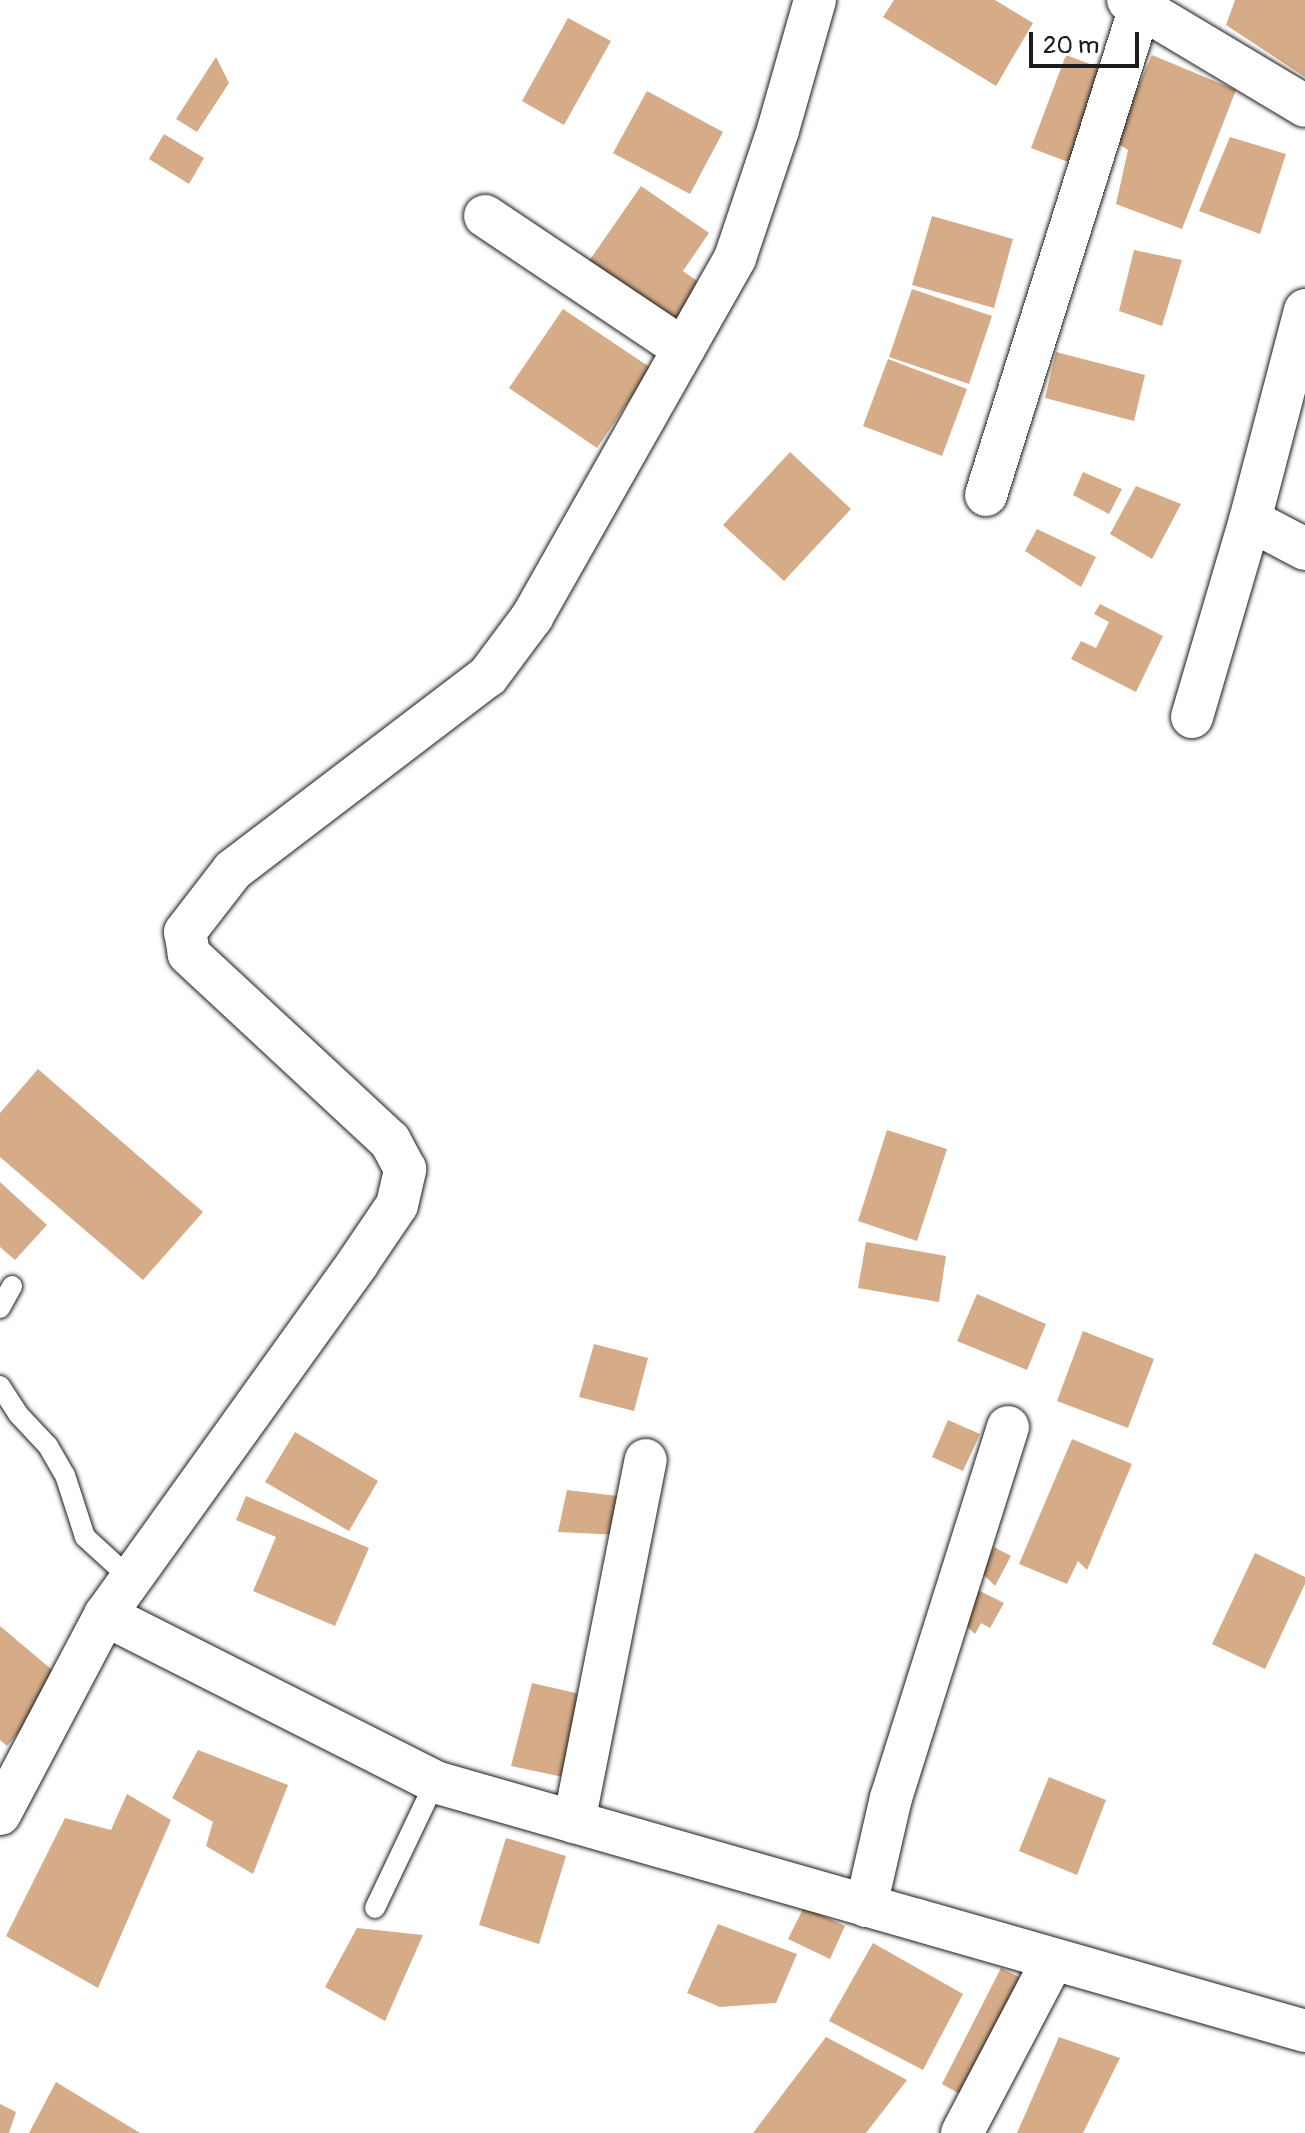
<!DOCTYPE html>
<html>
<head>
<meta charset="utf-8">
<style>
	body { margin:0 }
	#map { position:relative; width:1305px; height:2133px; overflow:hidden; background:#fff; font-family:Pangolin,sans-serif }
	div>[style] { position:absolute }
	.building>* { inset:0; background:#d6ac88 }
	.roads { filter:drop-shadow(0 0 2px #1c1c1c) drop-shadow(0 0 2px #1c1c1c) }
	.service>* { height:20px; margin:-10px; padding:0 10px; transform-origin:10px; border-radius:10px; background:#fff }
	.minor>* { height:42px; margin:-21px; padding:0 21px; transform-origin:21px; border-radius:21px; background:#fff }
	span { translate:-50% -50%; white-space:nowrap; text-align:center; line-height:1.15; -webkit-text-stroke:8px #fff; paint-order:stroke }
	.scale { position:absolute; left:1029px; top:32px; width:110px; height:36px; box-sizing:border-box; border:4px solid #1c1c1c; border-top:0; padding-left:10px; font-size:24px; line-height:28px; white-space:nowrap; color:#1c1c1c; -webkit-text-stroke:6px #fff; paint-order:stroke }
</style>
</head>
<body>
<div id="map">
	<div class="building">
		<i style="clip-path:polygon(894px 0,995px 0,1033px 23px,996px 86px,883px 17px)"></i>
		<i style="clip-path:polygon(1235px 0,1305px 0,1305px 77px,1226px 25px)"></i>
		<i style="clip-path:polygon(568px 18px,611px 41px,564px 125px,522px 101px)"></i>
		<i style="clip-path:polygon(1066px 55px,1106px 70px,1071px 163px,1031px 148px)"></i>
		<i style="clip-path:polygon(1152px 55px,1236px 90px,1182px 229px,1116px 204px,1128px 150px,1114px 141px)"></i>
		<i style="clip-path:polygon(216px 57px,229px 83px,197px 132px,176px 119px)"></i>
		<i style="clip-path:polygon(647px 91px,723px 132px,690px 194px,613px 153px)"></i>
		<i style="clip-path:polygon(164px 134px,204px 158px,189px 184px,149px 159px)"></i>
		<i style="clip-path:polygon(1230px 137px,1286px 154px,1260px 234px,1199px 211px)"></i>
		<i style="clip-path:polygon(641px 186px,709px 233px,683px 271px,708px 289px,680px 329px,587px 264px)"></i>
		<i style="clip-path:polygon(932px 216px,1013px 239px,994px 308px,912px 285px)"></i>
		<i style="clip-path:polygon(1134px 250px,1182px 260px,1162px 326px,1119px 311px)"></i>
		<i style="clip-path:polygon(912px 289px,992px 316px,969px 384px,889px 357px)"></i>
		<i style="clip-path:polygon(563px 309px,651px 368px,597px 448px,509px 388px)"></i>
		<i style="clip-path:polygon(1056px 352px,1145px 375px,1134px 421px,1045px 398px)"></i>
		<i style="clip-path:polygon(888px 359px,967px 389px,942px 456px,863px 426px)"></i>
		<i style="clip-path:polygon(790px 452px,851px 509px,784px 581px,723px 525px)"></i>
		<i style="clip-path:polygon(1083px 472px,1122px 489px,1109px 514px,1073px 495px)"></i>
		<i style="clip-path:polygon(1136px 486px,1181px 504px,1152px 559px,1110px 534px)"></i>
		<i style="clip-path:polygon(1037px 529px,1096px 557px,1081px 587px,1025px 551px)"></i>
		<i style="clip-path:polygon(1100px 604px,1163px 636px,1136px 692px,1071px 659px,1081px 641px,1096px 648px,1109px 622px,1094px 614px)"></i>
		<i style="clip-path:polygon(38px 1069px,203px 1212px,143px 1280px,0 1157px,0 1113px)"></i>
		<i style="clip-path:polygon(887px 1130px,947px 1149px,917px 1241px,858px 1221px)"></i>
		<i style="clip-path:polygon(0 1182px,47px 1225px,15px 1260px,0 1247px)"></i>
		<i style="clip-path:polygon(866px 1242px,946px 1256px,939px 1302px,858px 1288px)"></i>
		<i style="clip-path:polygon(977px 1294px,1046px 1324px,1027px 1370px,957px 1341px)"></i>
		<i style="clip-path:polygon(1083px 1331px,1154px 1359px,1128px 1428px,1057px 1401px)"></i>
		<i style="clip-path:polygon(594px 1344px,648px 1358px,634px 1411px,579px 1397px)"></i>
		<i style="clip-path:polygon(948px 1420px,980px 1434px,963px 1471px,932px 1457px)"></i>
		<i style="clip-path:polygon(295px 1432px,378px 1481px,349px 1531px,265px 1482px)"></i>
		<i style="clip-path:polygon(1072px 1439px,1132px 1464px,1087px 1570px,1078px 1561px,1067px 1584px,1019px 1564px)"></i>
		<i style="clip-path:polygon(567px 1490px,618px 1496px,620px 1535px,558px 1532px)"></i>
		<i style="clip-path:polygon(246px 1496px,369px 1548px,335px 1626px,253px 1591px,276px 1537px,236px 1520px)"></i>
		<i style="clip-path:polygon(994px 1547px,1011px 1556px,995px 1586px,981px 1572px)"></i>
		<i style="clip-path:polygon(1255px 1553px,1305px 1577px,1305px 1584px,1265px 1669px,1212px 1644px)"></i>
		<i style="clip-path:polygon(976px 1589px,1004px 1603px,990px 1628px,981px 1623px,975px 1634px,960px 1620px)"></i>
		<i style="clip-path:polygon(0 1626px,64px 1680px,7px 1746px,0 1740px)"></i>
		<i style="clip-path:polygon(532px 1683px,580px 1694px,563px 1777px,511px 1766px)"></i>
		<i style="clip-path:polygon(198px 1750px,288px 1785px,253px 1874px,206px 1846px,213px 1822px,172px 1798px)"></i>
		<i style="clip-path:polygon(1049px 1777px,1106px 1800px,1077px 1875px,1019px 1851px)"></i>
		<i style="clip-path:polygon(127px 1794px,171px 1820px,98px 1988px,6px 1936px,65px 1818px,111px 1830px)"></i>
		<i style="clip-path:polygon(506px 1838px,566px 1856px,539px 1944px,479px 1925px)"></i>
		<i style="clip-path:polygon(804px 1907px,845px 1926px,830px 1959px,788px 1939px)"></i>
		<i style="clip-path:polygon(718px 1924px,797px 1954px,776px 2003px,720px 2007px,687px 1993px)"></i>
		<i style="clip-path:polygon(357px 1928px,423px 1935px,385px 2021px,325px 1987px)"></i>
		<i style="clip-path:polygon(873px 1943px,963px 1994px,923px 2070px,829px 2021px)"></i>
		<i style="clip-path:polygon(1001px 1968px,1031px 1983px,972px 2101px,942px 2084px)"></i>
		<i style="clip-path:polygon(826px 2037px,907px 2080px,866px 2133px,753px 2133px)"></i>
		<i style="clip-path:polygon(1059px 2037px,1120px 2058px,1083px 2133px,1017px 2133px)"></i>
		<i style="clip-path:polygon(56px 2082px,140px 2133px,29px 2133px)"></i>
		<i style="clip-path:polygon(0 2104px,16px 2112px,9px 2133px,0 2133px)"></i>
	</div>
	<div class="roads">
		<div class="service">
			<i style="left:0;top:1308px;width:25px;rotate:-61deg"></i>
			<i style="left:0;top:1386px;width:33px;rotate:57deg"></i>
			<i style="left:18px;top:1414px;width:44px;rotate:46.8deg"></i>
			<i style="left:48px;top:1446px;width:34px;rotate:60deg"></i>
			<i style="left:65px;top:1475px;width:65px;rotate:72.1deg"></i>
			<i style="left:85px;top:1537px;width:62px;rotate:42.4deg"></i>
			<i style="left:375px;top:1908px;width:140px;rotate:-64.5deg"></i>
		</div>
		<div class="minor">
			<i style="left:1128px;top:0;width:206px;rotate:30.9deg"></i>
			<i style="left:485px;top:216px;width:239px;rotate:33.8deg"></i>
			<i style="left:986px;top:495px;width:512px;rotate:-72.49deg"></i>
			<i style="left:1250px;top:520px;width:62px;rotate:27.8deg"></i>
			<i style="left:1192px;top:717px;width:205px;rotate:-73.6deg"></i>
			<i style="left:1250px;top:520px;width:217px;rotate:-75.3deg"></i>
			<i style="left:105px;top:1615px;width:370px;rotate:26.8deg"></i>
			<i style="left:435px;top:1782px;width:905px;rotate:15.97deg"></i>
			<i style="left:0;top:1814px;width:225px;rotate:-62.2deg"></i>
			<i style="left:105px;top:1615px;width:432px;rotate:-54.3deg"></i>
			<i style="left:357px;top:1264px;width:71px;rotate:-55.9deg"></i>
			<i style="left:397px;top:1205px;width:37px;rotate:-77deg"></i>
			<i style="left:405px;top:1169px;width:32px;rotate:-118deg"></i>
			<i style="left:390px;top:1141px;width:275px;rotate:-137.1deg"></i>
			<i style="left:189px;top:954px;width:22px;rotate:-100deg"></i>
			<i style="left:185px;top:932px;width:78px;rotate:-52.3deg"></i>
			<i style="left:233px;top:870px;width:320px;rotate:-37.3deg"></i>
			<i style="left:488px;top:676px;width:74px;rotate:-53.3deg"></i>
			<i style="left:532px;top:617px;width:412px;rotate:-60.5deg"></i>
			<i style="left:735px;top:258px;width:135px;rotate:-71.4deg"></i>
			<i style="left:778px;top:130px;width:135px;rotate:-74.1deg"></i>
			<i style="left:574px;top:1822px;width:369px;rotate:-78.8deg"></i>
			<i style="left:866px;top:1906px;width:111px;rotate:-77deg"></i>
			<i style="left:891px;top:1798px;width:389px;rotate:-72.5deg"></i>
			<i style="left:962px;top:2133px;width:195px;rotate:-62.3deg"></i>
		</div>
	</div>
	<div class="scale">20 m</div>
</div>
</body>
</html>
